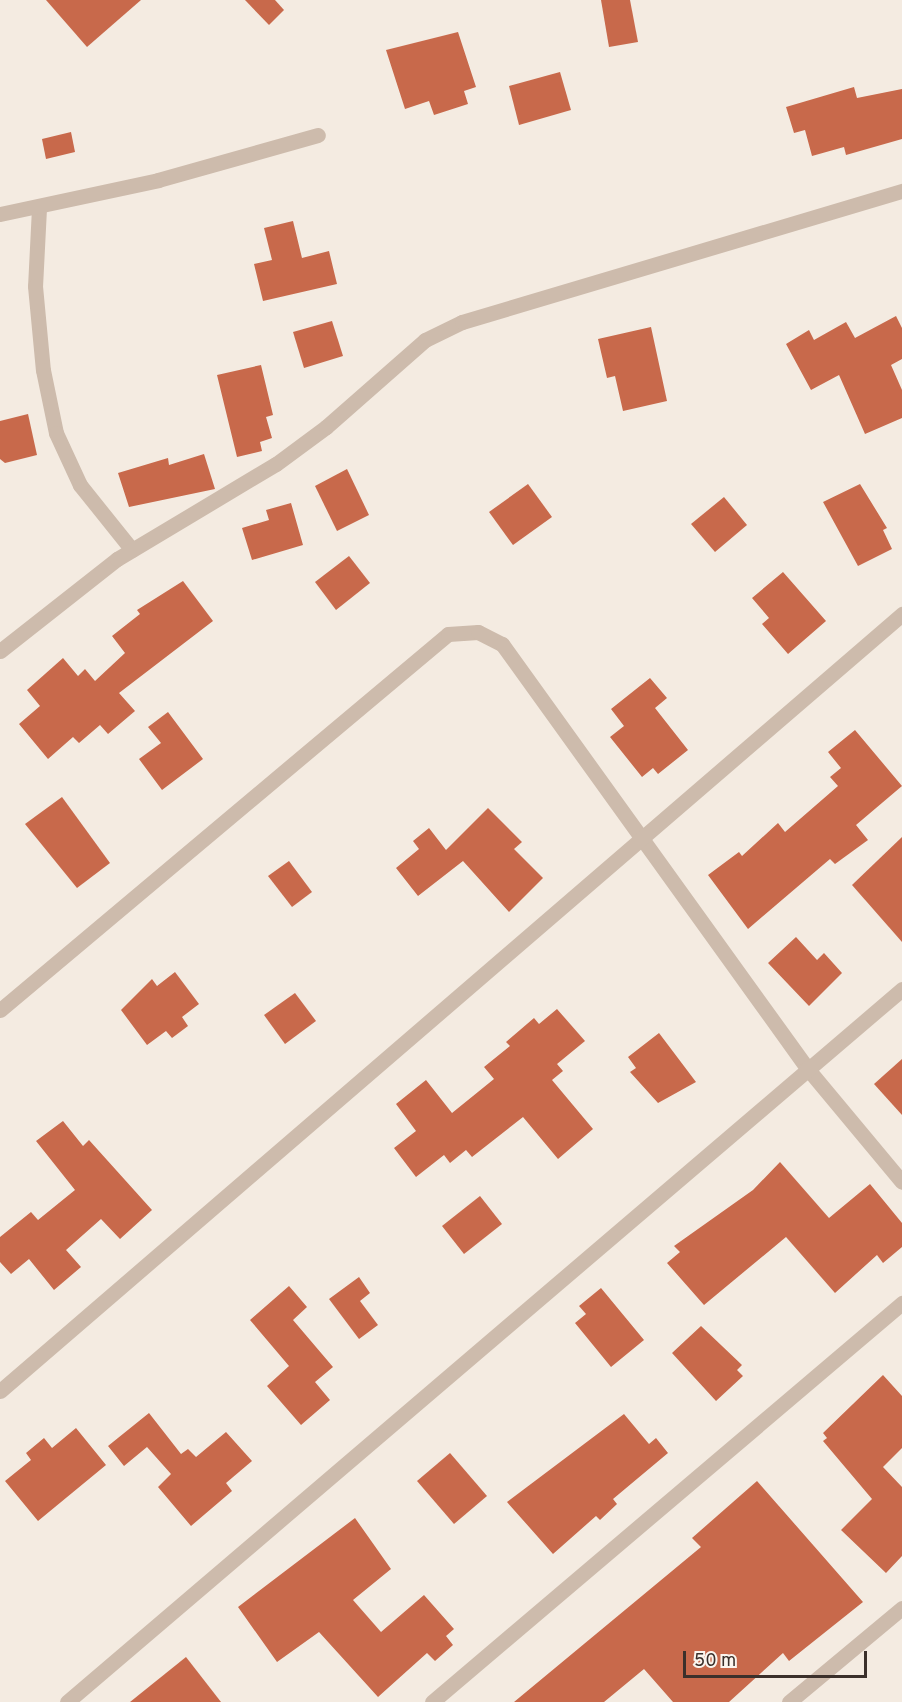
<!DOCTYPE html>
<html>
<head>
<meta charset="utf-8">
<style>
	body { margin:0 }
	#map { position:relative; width:902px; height:1702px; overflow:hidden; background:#f4ebe1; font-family:Overpass,sans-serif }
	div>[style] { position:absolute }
	.building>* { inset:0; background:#c8694b }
	.minor>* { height:15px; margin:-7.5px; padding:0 7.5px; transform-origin:7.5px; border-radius:7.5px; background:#cdbbac }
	span { translate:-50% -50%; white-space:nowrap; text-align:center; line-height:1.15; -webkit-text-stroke:4.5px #fbf5ee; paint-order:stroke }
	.scale { position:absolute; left:683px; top:1651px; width:184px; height:27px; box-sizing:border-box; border:3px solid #3b302b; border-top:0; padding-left:8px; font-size:18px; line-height:21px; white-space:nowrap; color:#3b302b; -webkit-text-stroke:4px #fbf5ee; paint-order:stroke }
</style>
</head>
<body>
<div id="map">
	<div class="building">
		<i style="clip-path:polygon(46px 0,141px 0,87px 47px)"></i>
		<i style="clip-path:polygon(245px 0,275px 0,284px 10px,269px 25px)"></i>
		<i style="clip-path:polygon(601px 0,630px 0,638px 42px,609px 47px)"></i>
		<i style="clip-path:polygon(458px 32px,476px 87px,464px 91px,468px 104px,434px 115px,429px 101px,405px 109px,386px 50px)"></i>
		<i style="clip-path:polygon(560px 72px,571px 110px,519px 125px,509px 86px)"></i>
		<i style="clip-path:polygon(854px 87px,857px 98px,902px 89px,902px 139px,846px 155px,844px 147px,812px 156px,805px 130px,794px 133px,786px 107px)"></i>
		<i style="clip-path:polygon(71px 132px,75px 152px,46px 159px,42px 139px)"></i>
		<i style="clip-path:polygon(293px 221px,302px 258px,329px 251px,337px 284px,263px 301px,254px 264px,272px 260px,264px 228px)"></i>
		<i style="clip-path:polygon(896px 316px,902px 328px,902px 359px,891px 365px,902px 390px,902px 418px,865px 434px,839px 375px,811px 390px,786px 344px,809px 330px,814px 340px,846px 322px,855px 338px)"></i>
		<i style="clip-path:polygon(332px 321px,343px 356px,304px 368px,293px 332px)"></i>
		<i style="clip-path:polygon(651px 327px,667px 401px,623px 411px,615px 376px,607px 378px,598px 339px)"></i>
		<i style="clip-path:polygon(261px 365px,273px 415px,266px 417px,272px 438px,260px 442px,262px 451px,237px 457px,217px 375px)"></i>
		<i style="clip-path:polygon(28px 414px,37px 455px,5px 463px,0 459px,0 421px)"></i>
		<i style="clip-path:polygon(204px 454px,215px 489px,129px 507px,118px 473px,168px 458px,169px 465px)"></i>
		<i style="clip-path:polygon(347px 469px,369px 515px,337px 531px,315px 486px)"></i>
		<i style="clip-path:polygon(528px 484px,552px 517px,513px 545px,489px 512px)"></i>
		<i style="clip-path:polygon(860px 484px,887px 528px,883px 530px,892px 549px,858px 566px,823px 502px)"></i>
		<i style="clip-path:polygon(724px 497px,747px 525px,715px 552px,691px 524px)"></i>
		<i style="clip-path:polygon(291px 503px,303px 545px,252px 560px,242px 528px,269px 520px,266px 510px)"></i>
		<i style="clip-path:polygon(349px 556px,370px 583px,336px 610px,315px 582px)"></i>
		<i style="clip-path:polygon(783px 572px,826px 621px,788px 654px,762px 624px,769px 618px,752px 598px)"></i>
		<i style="clip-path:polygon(183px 581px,213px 621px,119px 693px,135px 711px,108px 734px,100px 725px,79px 743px,73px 737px,48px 759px,19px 724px,40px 706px,27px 690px,63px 658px,78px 676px,85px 669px,95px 681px,125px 653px,112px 636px,140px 614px,137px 610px)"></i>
		<i style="clip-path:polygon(650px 678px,667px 698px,655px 708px,688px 750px,658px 774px,653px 768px,642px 777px,610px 737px,624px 726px,611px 709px)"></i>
		<i style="clip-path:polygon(168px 712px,203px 759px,162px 790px,139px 759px,161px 743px,148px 727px)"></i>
		<i style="clip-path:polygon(855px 730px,902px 786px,856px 825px,868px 840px,835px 864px,830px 859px,748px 929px,708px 875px,739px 852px,742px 856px,778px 823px,785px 832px,838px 786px,830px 777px,841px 768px,828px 752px)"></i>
		<i style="clip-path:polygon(62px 797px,110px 863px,77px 888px,25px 824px)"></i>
		<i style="clip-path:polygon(488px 808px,522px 842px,514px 849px,543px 878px,509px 912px,463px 861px,418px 896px,396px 868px,419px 849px,413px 841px,429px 828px,446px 850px)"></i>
		<i style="clip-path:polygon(902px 837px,902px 942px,852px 885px)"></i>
		<i style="clip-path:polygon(289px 861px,312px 892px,292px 907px,268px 876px)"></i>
		<i style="clip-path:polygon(796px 937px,817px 960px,824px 953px,842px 973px,809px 1006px,768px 963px)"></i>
		<i style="clip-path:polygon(175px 972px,199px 1004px,182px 1017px,188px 1026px,172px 1038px,166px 1031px,147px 1045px,121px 1010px,152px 979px,157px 986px)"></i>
		<i style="clip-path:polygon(295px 993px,316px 1021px,285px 1044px,264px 1015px)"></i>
		<i style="clip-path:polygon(557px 1009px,585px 1041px,557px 1064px,563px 1071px,552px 1080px,593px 1129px,558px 1159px,523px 1117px,472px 1157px,466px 1150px,450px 1163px,444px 1155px,416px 1177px,394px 1148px,416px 1131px,396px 1104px,426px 1080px,452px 1113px,494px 1079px,484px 1067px,510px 1046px,506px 1042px,534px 1018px,539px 1024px)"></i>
		<i style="clip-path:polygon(659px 1033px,696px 1082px,658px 1103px,630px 1072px,636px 1068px,628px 1057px)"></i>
		<i style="clip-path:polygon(902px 1059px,902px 1115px,874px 1084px)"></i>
		<i style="clip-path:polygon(63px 1121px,83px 1146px,89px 1140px,152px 1210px,120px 1239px,101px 1219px,66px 1250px,81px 1267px,54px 1290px,29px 1259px,11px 1274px,0 1262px,0 1237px,31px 1212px,38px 1220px,75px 1190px,36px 1141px)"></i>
		<i style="clip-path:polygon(780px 1162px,829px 1218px,870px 1184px,902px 1223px,902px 1247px,883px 1263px,877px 1255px,835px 1293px,786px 1237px,704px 1305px,667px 1263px,680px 1252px,674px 1246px,753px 1190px)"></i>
		<i style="clip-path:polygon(480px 1196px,502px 1224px,464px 1254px,442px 1226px)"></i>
		<i style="clip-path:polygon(359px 1277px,370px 1293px,360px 1301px,378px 1325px,359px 1339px,329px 1299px)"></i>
		<i style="clip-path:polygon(289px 1286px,307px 1307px,293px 1320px,333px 1367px,315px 1382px,330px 1400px,301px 1425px,267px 1386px,289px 1366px,250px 1320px)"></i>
		<i style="clip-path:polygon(601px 1288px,644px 1340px,611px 1367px,575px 1323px,586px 1314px,579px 1306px)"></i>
		<i style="clip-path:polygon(701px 1326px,742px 1365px,737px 1370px,743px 1376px,716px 1401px,672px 1353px)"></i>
		<i style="clip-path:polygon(883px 1375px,902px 1396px,902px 1448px,883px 1467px,902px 1487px,902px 1556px,886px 1573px,841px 1530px,872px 1499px,823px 1441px,827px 1438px,823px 1433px)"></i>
		<i style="clip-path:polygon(149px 1413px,181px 1454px,188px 1449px,196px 1457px,226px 1432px,252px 1461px,226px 1483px,232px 1491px,191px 1526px,158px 1487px,171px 1474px,147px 1447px,124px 1466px,108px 1446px)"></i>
		<i style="clip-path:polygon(624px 1414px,649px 1444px,656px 1438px,668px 1453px,613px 1499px,617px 1504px,600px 1520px,596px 1516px,553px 1554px,507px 1502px)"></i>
		<i style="clip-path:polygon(76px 1428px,106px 1465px,38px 1521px,5px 1481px,31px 1460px,26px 1453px,44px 1438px,52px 1448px)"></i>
		<i style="clip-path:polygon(450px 1453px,487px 1496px,454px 1524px,417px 1481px)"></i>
		<i style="clip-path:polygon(757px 1481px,863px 1602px,789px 1661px,783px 1653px,729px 1702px,673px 1702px,644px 1669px,604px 1702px,514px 1702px,701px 1547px,692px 1538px)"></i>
		<i style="clip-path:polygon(355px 1518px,391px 1569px,353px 1600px,381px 1632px,424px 1595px,454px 1629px,446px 1636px,453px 1645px,435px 1661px,427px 1653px,378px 1697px,319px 1632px,277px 1662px,238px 1607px)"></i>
		<i style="clip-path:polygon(186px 1657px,221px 1702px,130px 1702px)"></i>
	</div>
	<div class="minor">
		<i style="left:39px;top:208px;width:78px;rotate:92.9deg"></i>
		<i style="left:35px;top:286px;width:84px;rotate:84.6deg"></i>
		<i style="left:43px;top:370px;width:64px;rotate:78.3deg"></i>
		<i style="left:56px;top:433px;width:57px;rotate:65.2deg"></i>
		<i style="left:80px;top:485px;width:83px;rotate:51.3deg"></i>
		<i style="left:0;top:214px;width:162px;rotate:-12.1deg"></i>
		<i style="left:158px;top:180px;width:166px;rotate:-15.7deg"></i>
		<i style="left:0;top:651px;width:149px;rotate:-38.2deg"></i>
		<i style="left:117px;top:559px;width:185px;rotate:-30.9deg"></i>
		<i style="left:276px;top:464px;width:62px;rotate:-36.5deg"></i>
		<i style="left:326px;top:427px;width:132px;rotate:-41.3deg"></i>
		<i style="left:425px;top:340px;width:41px;rotate:-25.9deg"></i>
		<i style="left:462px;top:322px;width:459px;rotate:-16.6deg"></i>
		<i style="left:0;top:1010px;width:585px;rotate:-40.01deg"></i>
		<i style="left:448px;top:634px;width:30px;rotate:-4deg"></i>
		<i style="left:478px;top:632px;width:27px;rotate:27deg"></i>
		<i style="left:502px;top:644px;width:522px;rotate:54.27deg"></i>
		<i style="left:807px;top:1068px;width:148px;rotate:50.2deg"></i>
		<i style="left:0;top:1391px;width:1191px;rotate:-40.74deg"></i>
		<i style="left:67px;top:1702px;width:1098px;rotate:-40.49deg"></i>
		<i style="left:432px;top:1702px;width:617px;rotate:-40.33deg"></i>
		<i style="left:789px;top:1702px;width:147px;rotate:-39.8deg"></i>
	</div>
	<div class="scale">50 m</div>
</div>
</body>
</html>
